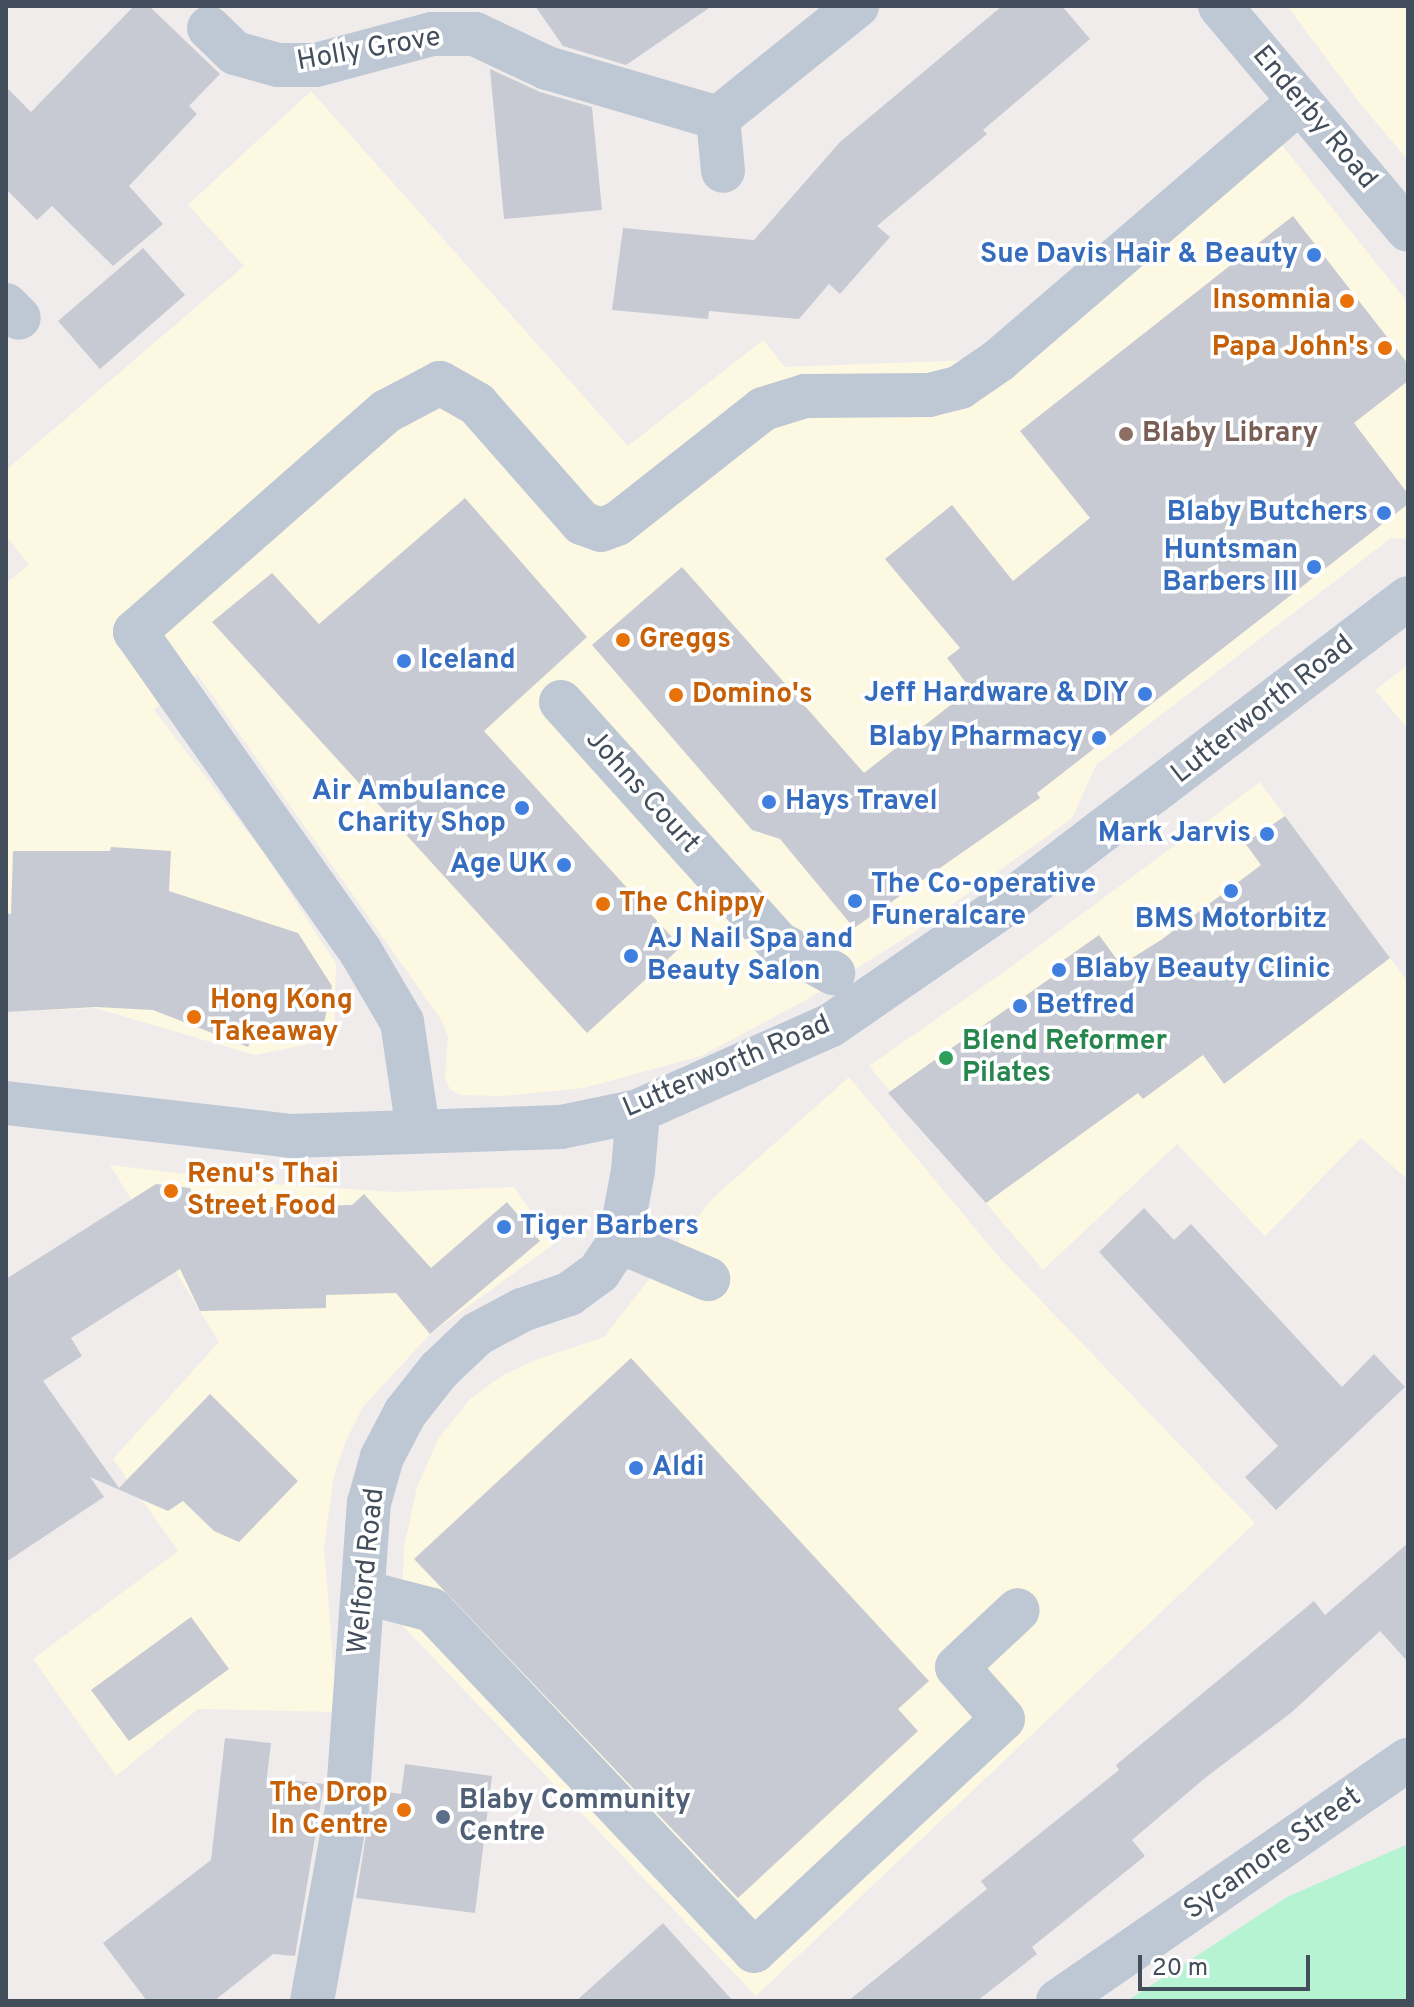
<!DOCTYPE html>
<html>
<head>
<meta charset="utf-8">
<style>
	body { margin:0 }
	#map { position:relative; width:1414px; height:2007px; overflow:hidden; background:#f0ecec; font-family:Overpass,sans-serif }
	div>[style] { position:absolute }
	.commercial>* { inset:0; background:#fdf8e2 }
	.green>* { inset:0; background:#b5f3d3 }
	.building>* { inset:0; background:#c8cad3 }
	.minor>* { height:44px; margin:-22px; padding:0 22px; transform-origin:22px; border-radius:22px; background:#bec7d4 }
	.dots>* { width:22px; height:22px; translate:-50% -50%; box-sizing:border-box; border:4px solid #fff; border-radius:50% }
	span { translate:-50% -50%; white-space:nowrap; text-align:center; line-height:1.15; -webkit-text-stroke:7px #fff; paint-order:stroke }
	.street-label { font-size:28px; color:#434e5c }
	.shop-label { font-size:28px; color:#366cbe; font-weight:700 }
	.right { translate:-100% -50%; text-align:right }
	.left { translate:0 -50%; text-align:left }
	.food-label { font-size:28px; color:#c56008; font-weight:700 }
	.education-label { font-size:28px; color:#785e54; font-weight:700 }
	.leisure-label { font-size:28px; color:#27864d; font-weight:700 }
	.service-label { font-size:28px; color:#4e5e75; font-weight:700 }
	.frame { position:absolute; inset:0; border:8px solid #434e5c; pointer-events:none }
	.scale { position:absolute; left:1138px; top:1955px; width:172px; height:36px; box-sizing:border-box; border:4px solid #434e5c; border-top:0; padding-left:10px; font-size:24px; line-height:28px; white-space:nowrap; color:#434e5c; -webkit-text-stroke:6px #fff; paint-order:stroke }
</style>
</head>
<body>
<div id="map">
	<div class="commercial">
		<i style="clip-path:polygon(1287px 6px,1408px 6px,1408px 160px,1362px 106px)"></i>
		<i style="clip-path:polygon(311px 91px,628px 446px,763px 340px,785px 367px,971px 360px,1261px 119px,1408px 303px,1408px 539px,1391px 538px,1096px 765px,1072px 818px,913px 933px,806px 1000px,701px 1056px,584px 1088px,502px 1096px,459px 1095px,450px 1089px,445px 1079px,448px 1037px,442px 1021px,197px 674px,154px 710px,266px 856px,336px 964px,334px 1039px,255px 1055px,95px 1008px,6px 1012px,6px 583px,29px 565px,6px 536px,6px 470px,244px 266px,188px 205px)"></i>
		<i style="clip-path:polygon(1408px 665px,1408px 729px,1375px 690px)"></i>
		<i style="clip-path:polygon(1260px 782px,1408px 982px,1408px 1180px,1361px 1138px,1265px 1236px,1177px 1144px,1043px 1270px,869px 1066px,1008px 969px)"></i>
		<i style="clip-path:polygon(849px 1077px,999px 1257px,1255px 1523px,756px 1996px,401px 1624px,404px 1547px,417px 1487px,439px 1438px,470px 1399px,503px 1375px,535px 1360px,604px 1337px,712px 1199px)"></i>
		<i style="clip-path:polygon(110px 1165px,261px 1183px,394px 1192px,514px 1187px,554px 1244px,430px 1334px,363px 1407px,346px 1441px,334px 1475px,324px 1546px,337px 1712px,198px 1709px,116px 1776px,33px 1659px,178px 1551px,113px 1459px,219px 1342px)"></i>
	</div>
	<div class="green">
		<i style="clip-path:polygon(1408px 1844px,1408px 2001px,1127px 2001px,1287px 1897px)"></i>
	</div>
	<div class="building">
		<i style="clip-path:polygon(134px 6px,149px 6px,220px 74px,189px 106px,197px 114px,129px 186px,163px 224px,113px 266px,52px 206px,37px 220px,6px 189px,6px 87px,31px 112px)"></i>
		<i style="clip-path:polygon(535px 6px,712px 6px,626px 65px,563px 46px)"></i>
		<i style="clip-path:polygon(1002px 6px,1062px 6px,1090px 39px,983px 130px,987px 134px,877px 226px,890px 237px,840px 294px,829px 284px,799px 319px,709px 311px,708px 319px,612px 310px,623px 228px,754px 240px,840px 142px)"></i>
		<i style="clip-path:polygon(490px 69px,540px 92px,592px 107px,602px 210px,504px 219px)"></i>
		<i style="clip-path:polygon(1293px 216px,1408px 364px,1408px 381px,1354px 423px,1408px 494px,1408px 504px,1037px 793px,1040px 798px,854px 928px,780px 839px,752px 830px,592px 645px,682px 567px,864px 773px,971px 689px,947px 658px,960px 648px,885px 559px,952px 505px,1013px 581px,1090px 518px,1020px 431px)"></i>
		<i style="clip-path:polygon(143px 248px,185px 295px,100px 369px,58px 321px)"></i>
		<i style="clip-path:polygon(465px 498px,587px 637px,484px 731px,681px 947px,587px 1033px,212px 622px,272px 573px,319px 624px)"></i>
		<i style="clip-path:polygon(1285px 816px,1390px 958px,1224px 1084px,1203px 1055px,1143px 1099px,1138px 1093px,986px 1203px,888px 1093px,1052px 977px,1048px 971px,1099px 935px,1121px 965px,1161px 940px,1261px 865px,1245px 843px)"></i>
		<i style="clip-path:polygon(111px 847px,171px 851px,169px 891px,298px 933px,332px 986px,321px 1037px,253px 1036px,248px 1047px,153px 1010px,96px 1007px,6px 1012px,6px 913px,11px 914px,13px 851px,110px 851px)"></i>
		<i style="clip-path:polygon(156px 1184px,190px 1188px,200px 1209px,352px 1205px,364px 1194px,431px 1268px,507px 1202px,540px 1241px,430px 1334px,396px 1293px,326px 1295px,326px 1308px,200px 1311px,180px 1269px,71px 1338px,82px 1356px,43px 1381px,119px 1488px,210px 1394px,298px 1481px,239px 1542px,214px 1531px,183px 1501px,168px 1511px,90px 1477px,104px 1497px,6px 1562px,6px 1279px)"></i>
		<i style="clip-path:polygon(1144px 1208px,1174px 1240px,1191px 1224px,1342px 1387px,1374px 1354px,1405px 1387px,1276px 1510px,1245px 1477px,1278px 1446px,1099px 1252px)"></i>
		<i style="clip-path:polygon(631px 1358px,929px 1681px,898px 1709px,918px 1731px,738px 1898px,414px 1559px)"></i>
		<i style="clip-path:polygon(1408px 1543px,1408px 1662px,1380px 1631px,1292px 1712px,1205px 1778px,1132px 1840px,1145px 1856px,1032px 1947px,1037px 1954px,977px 2001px,848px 2001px,987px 1889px,981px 1881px,1119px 1770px,1116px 1765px,1314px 1601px,1325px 1615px)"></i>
		<i style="clip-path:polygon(191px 1617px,229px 1669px,129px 1741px,91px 1690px)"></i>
		<i style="clip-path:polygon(225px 1738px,271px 1743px,267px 1777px,324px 1784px,295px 1956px,273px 1954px,214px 2001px,147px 2001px,103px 1943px,211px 1860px)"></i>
		<i style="clip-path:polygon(405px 1764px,492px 1776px,475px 1913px,356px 1898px,373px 1790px,401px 1794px)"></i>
		<i style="clip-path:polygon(663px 1923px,733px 2001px,576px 2001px)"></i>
	</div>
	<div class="minor">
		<i style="left:1220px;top:6px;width:292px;rotate:50deg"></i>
		<i style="left:209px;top:28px;width:36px;rotate:44deg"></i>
		<i style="left:235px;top:53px;width:45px;rotate:15.6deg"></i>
		<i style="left:278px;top:65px;width:38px"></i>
		<i style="left:316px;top:65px;width:120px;rotate:-15deg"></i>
		<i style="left:432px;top:34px;width:43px"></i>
		<i style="left:475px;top:34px;width:80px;rotate:25.3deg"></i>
		<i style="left:547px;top:68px;width:178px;rotate:16.3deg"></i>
		<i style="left:718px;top:118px;width:179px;rotate:-38.9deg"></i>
		<i style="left:718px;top:118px;width:53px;rotate:84.6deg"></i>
		<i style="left:6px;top:305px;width:18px;rotate:45deg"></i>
		<i style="left:561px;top:702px;width:324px;rotate:48deg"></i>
		<i style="left:778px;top:943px;width:63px;rotate:28.6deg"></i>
		<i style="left:6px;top:1103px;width:287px;rotate:6.6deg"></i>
		<i style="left:291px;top:1136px;width:270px;rotate:-1.9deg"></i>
		<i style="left:561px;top:1127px;width:79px;rotate:-11.7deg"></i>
		<i style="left:638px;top:1111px;width:211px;rotate:-24deg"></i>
		<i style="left:831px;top:1025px;width:208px;rotate:-34.6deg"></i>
		<i style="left:1002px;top:907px;width:510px;rotate:-37.27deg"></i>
		<i style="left:418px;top:1130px;width:109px;rotate:-98.4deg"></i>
		<i style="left:402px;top:1022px;width:81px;rotate:-120.4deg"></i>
		<i style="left:361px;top:952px;width:392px;rotate:-125.2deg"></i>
		<i style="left:135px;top:632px;width:335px;rotate:-41.3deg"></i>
		<i style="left:387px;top:411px;width:60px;rotate:-27.8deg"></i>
		<i style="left:440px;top:383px;width:43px;rotate:29.6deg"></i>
		<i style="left:477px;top:404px;width:159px;rotate:48.6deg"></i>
		<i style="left:582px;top:523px;width:20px;rotate:20deg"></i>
		<i style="left:601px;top:530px;width:17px;rotate:-21deg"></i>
		<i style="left:617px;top:524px;width:186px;rotate:-38.2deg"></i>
		<i style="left:763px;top:409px;width:44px;rotate:-17.2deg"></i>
		<i style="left:805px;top:396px;width:124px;rotate:-0.5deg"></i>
		<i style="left:929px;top:395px;width:32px;rotate:-14deg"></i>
		<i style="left:960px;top:387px;width:46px;rotate:-34.4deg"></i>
		<i style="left:998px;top:361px;width:397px;rotate:-40.7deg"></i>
		<i style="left:618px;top:1241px;width:98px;rotate:22.9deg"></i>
		<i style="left:363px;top:1592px;width:71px;rotate:14.6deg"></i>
		<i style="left:432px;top:1610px;width:469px;rotate:46.6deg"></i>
		<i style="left:754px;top:1951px;width:340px;rotate:-43deg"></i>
		<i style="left:1003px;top:1719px;width:69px;rotate:-131.5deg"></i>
		<i style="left:957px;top:1667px;width:83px;rotate:-43.1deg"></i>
		<i style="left:312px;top:2001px;width:196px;rotate:-79.7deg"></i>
		<i style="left:347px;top:1808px;width:306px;rotate:-85.9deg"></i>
		<i style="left:369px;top:1503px;width:48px;rotate:-74.2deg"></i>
		<i style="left:382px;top:1457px;width:50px;rotate:-62.4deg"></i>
		<i style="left:405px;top:1413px;width:55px;rotate:-51.7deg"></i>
		<i style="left:439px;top:1370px;width:52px;rotate:-43.5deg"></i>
		<i style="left:477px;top:1334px;width:51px;rotate:-28.1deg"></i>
		<i style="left:522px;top:1310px;width:50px;rotate:-18.8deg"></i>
		<i style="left:569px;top:1294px;width:37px;rotate:-36deg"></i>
		<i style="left:599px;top:1272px;width:30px;rotate:-56deg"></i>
		<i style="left:616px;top:1247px;width:29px;rotate:-74deg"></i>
		<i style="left:624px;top:1219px;width:49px;rotate:-79.4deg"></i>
		<i style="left:633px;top:1171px;width:60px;rotate:-85.2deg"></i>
		<i style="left:1058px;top:2001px;width:425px;rotate:-34.6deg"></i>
	</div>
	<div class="dots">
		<i style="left:1314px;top:255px;background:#3f7fe0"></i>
		<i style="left:1347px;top:301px;background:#e8710a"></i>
		<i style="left:1385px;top:348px;background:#e8710a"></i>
		<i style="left:1126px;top:434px;background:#8d6e63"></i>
		<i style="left:1384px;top:513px;background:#3f7fe0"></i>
		<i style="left:1314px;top:567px;background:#3f7fe0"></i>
		<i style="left:623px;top:640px;background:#e8710a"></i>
		<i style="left:404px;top:661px;background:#3f7fe0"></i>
		<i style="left:1145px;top:694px;background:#3f7fe0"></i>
		<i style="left:676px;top:695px;background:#e8710a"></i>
		<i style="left:1099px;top:738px;background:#3f7fe0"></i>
		<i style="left:769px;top:802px;background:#3f7fe0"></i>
		<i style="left:522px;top:808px;background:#3f7fe0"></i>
		<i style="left:1267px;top:834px;background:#3f7fe0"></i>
		<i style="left:564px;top:865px;background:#3f7fe0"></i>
		<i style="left:1231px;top:891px;background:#3f7fe0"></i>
		<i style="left:855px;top:901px;background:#3f7fe0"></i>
		<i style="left:603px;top:904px;background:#e8710a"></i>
		<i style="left:631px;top:956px;background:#3f7fe0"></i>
		<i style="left:1059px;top:970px;background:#3f7fe0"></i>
		<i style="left:1020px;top:1006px;background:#3f7fe0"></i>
		<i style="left:194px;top:1017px;background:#e8710a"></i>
		<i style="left:946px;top:1058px;background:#2e9e5b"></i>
		<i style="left:171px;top:1191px;background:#e8710a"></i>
		<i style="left:504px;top:1227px;background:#3f7fe0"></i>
		<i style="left:636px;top:1468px;background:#3f7fe0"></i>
		<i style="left:404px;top:1810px;background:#e8710a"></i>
		<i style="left:443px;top:1817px;background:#5c6f8a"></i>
	</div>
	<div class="street-label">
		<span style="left:369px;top:50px;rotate:-10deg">Holly Grove</span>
		<span style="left:1314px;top:118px;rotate:50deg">Enderby Road</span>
		<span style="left:1263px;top:710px;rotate:-38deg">Lutterworth Road</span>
		<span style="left:642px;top:792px;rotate:48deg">Johns Court</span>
		<span style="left:727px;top:1067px;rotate:-23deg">Lutterworth Road</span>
		<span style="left:367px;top:1571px;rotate:-84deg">Welford Road</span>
		<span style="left:1273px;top:1854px;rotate:-35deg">Sycamore Street</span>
	</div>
	<div class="shop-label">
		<span class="right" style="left:1298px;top:255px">Sue Davis Hair &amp; Beauty</span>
		<span class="right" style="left:1368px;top:513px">Blaby Butchers</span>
		<span class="right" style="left:1298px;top:567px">Huntsman<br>Barbers III</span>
		<span class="left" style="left:420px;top:661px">Iceland</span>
		<span class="right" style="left:1129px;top:694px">Jeff Hardware &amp; DIY</span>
		<span class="right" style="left:1083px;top:738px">Blaby Pharmacy</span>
		<span class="right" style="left:506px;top:808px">Air Ambulance<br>Charity Shop</span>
		<span class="left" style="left:785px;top:802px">Hays Travel</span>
		<span class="right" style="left:1251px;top:834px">Mark Jarvis</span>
		<span class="right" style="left:548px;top:865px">Age UK</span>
		<span class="left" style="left:871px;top:901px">The Co-operative<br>Funeralcare</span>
		<span style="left:1231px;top:920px">BMS Motorbitz</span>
		<span class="left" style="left:647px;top:956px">AJ Nail Spa and<br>Beauty Salon</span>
		<span class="left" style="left:1075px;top:970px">Blaby Beauty Clinic</span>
		<span class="left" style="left:1036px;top:1006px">Betfred</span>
		<span class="left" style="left:520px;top:1227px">Tiger Barbers</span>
		<span class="left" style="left:652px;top:1468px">Aldi</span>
	</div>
	<div class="food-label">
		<span class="right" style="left:1331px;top:301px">Insomnia</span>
		<span class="right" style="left:1369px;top:348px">Papa John's</span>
		<span class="left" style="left:639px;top:640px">Greggs</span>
		<span class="left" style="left:692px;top:695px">Domino's</span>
		<span class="left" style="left:619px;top:904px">The Chippy</span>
		<span class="left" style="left:210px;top:1017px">Hong Kong<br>Takeaway</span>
		<span class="left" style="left:187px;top:1191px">Renu's Thai<br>Street Food</span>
		<span class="right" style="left:388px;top:1810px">The Drop<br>In Centre</span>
	</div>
	<div class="education-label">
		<span class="left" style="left:1142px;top:434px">Blaby Library</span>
	</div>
	<div class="leisure-label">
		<span class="left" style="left:962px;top:1058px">Blend Reformer<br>Pilates</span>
	</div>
	<div class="service-label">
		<span class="left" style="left:459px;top:1817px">Blaby Community<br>Centre</span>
	</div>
	<div class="frame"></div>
	<div class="scale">20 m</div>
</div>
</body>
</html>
